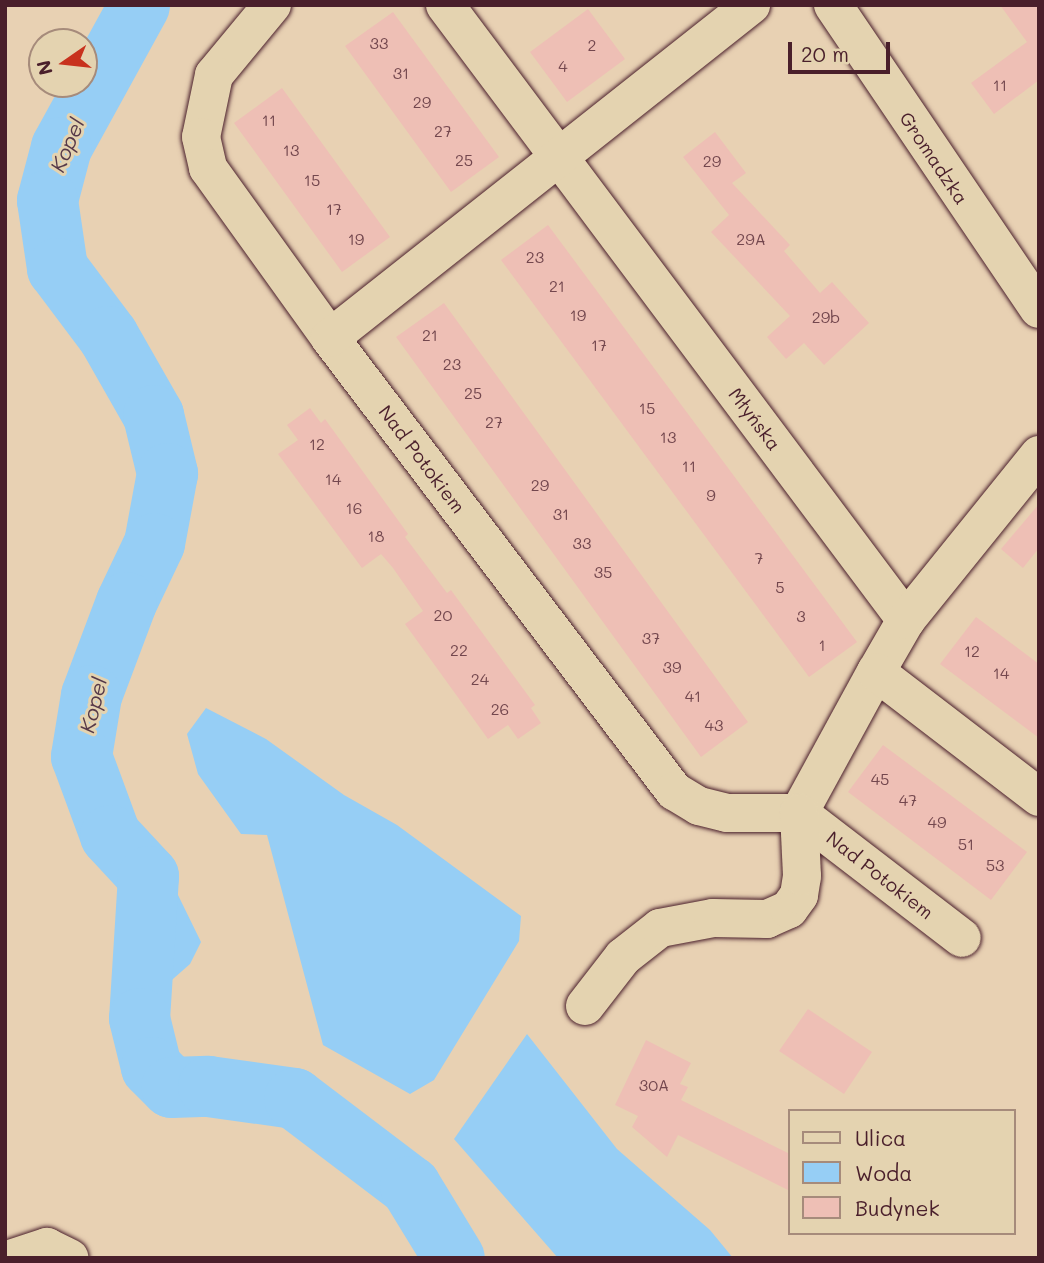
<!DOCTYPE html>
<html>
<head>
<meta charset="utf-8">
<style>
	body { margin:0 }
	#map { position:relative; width:1044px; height:1263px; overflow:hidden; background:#e8d1b3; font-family:Mali,sans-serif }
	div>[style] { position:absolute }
	.water>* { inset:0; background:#96cef5 }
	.river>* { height:61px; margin:-30.5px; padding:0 30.5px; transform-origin:30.5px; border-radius:30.5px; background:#96cef5 }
	.building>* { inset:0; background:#eebfb5 }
	.roads { filter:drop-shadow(0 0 2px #4a1f2b) drop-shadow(0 0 2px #4a1f2b) }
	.minor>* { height:38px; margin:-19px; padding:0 19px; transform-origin:19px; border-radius:19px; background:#e4d3b0 }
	span { translate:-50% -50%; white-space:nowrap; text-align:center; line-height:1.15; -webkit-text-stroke:6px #e4d3b0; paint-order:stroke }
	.number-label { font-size:16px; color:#73474e }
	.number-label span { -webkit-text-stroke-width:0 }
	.street-label { font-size:19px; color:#4a1f2b }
	.water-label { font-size:21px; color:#553949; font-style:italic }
	.frame { position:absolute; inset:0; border:7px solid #4a1f2b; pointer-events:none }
	.legend { position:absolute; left:788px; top:1109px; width:228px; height:126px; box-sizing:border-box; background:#e4d3b0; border:2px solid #a68b7b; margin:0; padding:9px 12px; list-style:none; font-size:21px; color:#4a1f2b }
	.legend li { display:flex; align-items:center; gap:14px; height:35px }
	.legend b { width:35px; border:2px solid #a68b7b }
	.north { position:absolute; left:28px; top:28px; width:70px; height:70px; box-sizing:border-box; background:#e4d3b0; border:2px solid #a68b7b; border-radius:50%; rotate:256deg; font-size:19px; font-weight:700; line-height:28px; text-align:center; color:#4a1f2b }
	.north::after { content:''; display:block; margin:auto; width:24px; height:32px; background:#c8321e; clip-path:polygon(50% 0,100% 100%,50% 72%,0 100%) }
	.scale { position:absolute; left:788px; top:42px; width:102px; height:32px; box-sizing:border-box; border:4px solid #4a1f2b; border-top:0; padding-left:9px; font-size:21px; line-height:24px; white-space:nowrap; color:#4a1f2b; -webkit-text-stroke:5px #e4d3b0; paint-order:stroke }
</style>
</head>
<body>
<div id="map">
	<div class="water">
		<i style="clip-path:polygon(206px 708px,266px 739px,344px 795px,397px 825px,521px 916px,519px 941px,434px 1080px,410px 1094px,323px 1045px,267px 835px,241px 834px,198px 774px,187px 734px)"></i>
		<i style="clip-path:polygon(126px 871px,178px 875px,178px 895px,201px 942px,190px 964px,165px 986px,140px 996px,121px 982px,115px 957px,118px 903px)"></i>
		<i style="clip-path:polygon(527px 1034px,617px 1149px,710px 1230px,733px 1258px,558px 1258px,454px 1139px)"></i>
	</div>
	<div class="river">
		<i style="left:139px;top:5px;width:162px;rotate:118.8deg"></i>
		<i style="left:61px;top:147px;width:55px;rotate:104.8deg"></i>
		<i style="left:47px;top:200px;width:69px;rotate:81.6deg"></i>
		<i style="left:57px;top:268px;width:85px;rotate:53.1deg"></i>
		<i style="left:108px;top:336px;width:91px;rotate:60.3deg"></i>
		<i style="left:153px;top:415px;width:60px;rotate:76.4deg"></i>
		<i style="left:167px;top:473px;width:71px;rotate:100.5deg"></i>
		<i style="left:154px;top:543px;width:65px;rotate:115.4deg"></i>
		<i style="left:126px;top:602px;width:99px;rotate:110.6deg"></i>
		<i style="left:91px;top:695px;width:62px;rotate:99.3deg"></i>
		<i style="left:81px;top:756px;width:84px;rotate:69.8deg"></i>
		<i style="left:110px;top:835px;width:56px;rotate:47.2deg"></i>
		<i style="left:148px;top:876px;width:142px;rotate:93.6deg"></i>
		<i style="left:139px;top:1018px;width:50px;rotate:76.2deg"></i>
		<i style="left:151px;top:1067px;width:28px;rotate:45deg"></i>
		<i style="left:171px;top:1087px;width:37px;rotate:-2deg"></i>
		<i style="left:208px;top:1086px;width:87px;rotate:7.9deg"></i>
		<i style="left:294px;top:1098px;width:146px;rotate:37.2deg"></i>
		<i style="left:410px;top:1186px;width:84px;rotate:58.6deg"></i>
	</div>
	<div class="building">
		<i style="clip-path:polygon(1000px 5px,1039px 5px,1039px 80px,994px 114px,971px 83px,1027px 42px)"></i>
		<i style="clip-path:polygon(588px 9px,625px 59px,567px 102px,530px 52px)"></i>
		<i style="clip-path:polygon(393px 12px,499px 157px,451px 192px,345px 46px)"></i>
		<i style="clip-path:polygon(282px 88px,390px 237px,342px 272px,234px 123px)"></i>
		<i style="clip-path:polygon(715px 132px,746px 173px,732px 183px,790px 245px,784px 251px,820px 293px,832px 282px,869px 323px,824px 365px,804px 343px,786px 359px,767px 337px,790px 316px,711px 232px,729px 215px,683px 157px)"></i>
		<i style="clip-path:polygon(548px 225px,857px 642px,809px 677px,501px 260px)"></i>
		<i style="clip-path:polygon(444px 303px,748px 722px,701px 757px,396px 337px)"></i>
		<i style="clip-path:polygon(310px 408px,321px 423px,325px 419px,408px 534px,405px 537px,447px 593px,451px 590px,535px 705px,531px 708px,541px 723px,518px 739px,508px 725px,488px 739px,405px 624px,423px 611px,393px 568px,381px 554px,362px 568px,278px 454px,298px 440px,287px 425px)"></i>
		<i style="clip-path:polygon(1039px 504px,1039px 548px,1023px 568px,1001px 549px)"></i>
		<i style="clip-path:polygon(976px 617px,1039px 664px,1039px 738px,940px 664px)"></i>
		<i style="clip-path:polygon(883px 745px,1027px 852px,991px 900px,848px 792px)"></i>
		<i style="clip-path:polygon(808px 1009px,872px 1052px,844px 1094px,779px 1051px)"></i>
		<i style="clip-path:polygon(646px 1040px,691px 1063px,680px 1084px,688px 1087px,681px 1100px,790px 1154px,790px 1191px,678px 1135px,667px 1157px,632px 1127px,638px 1116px,615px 1105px)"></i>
	</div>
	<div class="roads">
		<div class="minor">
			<i style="left:272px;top:5px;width:91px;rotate:129.6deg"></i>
			<i style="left:214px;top:75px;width:63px;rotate:101.8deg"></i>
			<i style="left:201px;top:137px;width:32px;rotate:77deg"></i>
			<i style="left:208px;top:168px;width:209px;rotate:54.3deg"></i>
			<i style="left:330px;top:338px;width:569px;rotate:52.79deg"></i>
			<i style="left:674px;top:791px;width:29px;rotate:31deg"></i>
			<i style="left:699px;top:806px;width:29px;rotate:14deg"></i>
			<i style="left:727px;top:813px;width:72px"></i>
			<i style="left:799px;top:813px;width:161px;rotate:-61.4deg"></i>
			<i style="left:445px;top:5px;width:769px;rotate:53.15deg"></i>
			<i style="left:906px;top:620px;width:60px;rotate:120deg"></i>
			<i style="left:876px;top:672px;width:205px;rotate:37.5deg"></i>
			<i style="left:833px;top:5px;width:367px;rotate:55.9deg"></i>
			<i style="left:330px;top:338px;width:537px;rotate:-38.34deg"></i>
			<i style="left:906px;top:620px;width:212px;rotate:-51.1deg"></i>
			<i style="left:799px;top:813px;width:205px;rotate:37.5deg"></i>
			<i style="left:585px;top:1006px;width:62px;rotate:-52.2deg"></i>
			<i style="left:623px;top:957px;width:47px;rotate:-38.1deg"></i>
			<i style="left:660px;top:928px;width:54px;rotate:-10.7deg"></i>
			<i style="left:713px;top:918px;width:54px;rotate:1.1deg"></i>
			<i style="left:767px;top:919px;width:24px;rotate:-24deg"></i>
			<i style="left:789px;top:909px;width:17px;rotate:-54deg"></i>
			<i style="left:799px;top:895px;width:19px;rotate:-81deg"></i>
			<i style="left:802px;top:876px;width:63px;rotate:-92.7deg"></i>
			<i style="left:13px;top:1258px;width:36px;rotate:-18deg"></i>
			<i style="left:47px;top:1247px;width:25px;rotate:26deg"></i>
		</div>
	</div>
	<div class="number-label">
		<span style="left:379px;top:43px">33</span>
		<span style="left:592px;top:45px">2</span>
		<span style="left:563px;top:66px">4</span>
		<span style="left:401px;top:73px">31</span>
		<span style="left:1000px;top:85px">11</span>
		<span style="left:422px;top:102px">29</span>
		<span style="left:269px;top:120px">11</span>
		<span style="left:443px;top:131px">27</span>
		<span style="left:291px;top:150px">13</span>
		<span style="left:464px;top:160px">25</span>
		<span style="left:712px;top:161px">29</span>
		<span style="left:312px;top:180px">15</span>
		<span style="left:334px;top:209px">17</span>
		<span style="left:356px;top:239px">19</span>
		<span style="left:751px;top:239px">29A</span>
		<span style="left:535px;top:257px">23</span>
		<span style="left:557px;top:286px">21</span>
		<span style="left:578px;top:315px">19</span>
		<span style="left:826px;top:317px">29b</span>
		<span style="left:430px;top:335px">21</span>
		<span style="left:599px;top:345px">17</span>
		<span style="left:452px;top:364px">23</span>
		<span style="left:473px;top:393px">25</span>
		<span style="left:647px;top:408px">15</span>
		<span style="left:494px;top:422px">27</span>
		<span style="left:668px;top:437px">13</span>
		<span style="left:317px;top:444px">12</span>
		<span style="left:689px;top:466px">11</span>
		<span style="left:333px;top:479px">14</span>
		<span style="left:540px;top:485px">29</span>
		<span style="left:711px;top:495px">9</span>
		<span style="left:354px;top:508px">16</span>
		<span style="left:561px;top:514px">31</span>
		<span style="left:376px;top:536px">18</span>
		<span style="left:582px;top:543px">33</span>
		<span style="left:759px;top:558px">7</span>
		<span style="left:603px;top:572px">35</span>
		<span style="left:780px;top:587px">5</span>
		<span style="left:443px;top:615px">20</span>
		<span style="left:801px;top:616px">3</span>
		<span style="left:651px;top:638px">37</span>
		<span style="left:822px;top:645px">1</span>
		<span style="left:459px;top:650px">22</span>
		<span style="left:972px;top:651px">12</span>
		<span style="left:672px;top:667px">39</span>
		<span style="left:1001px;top:673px">14</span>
		<span style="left:480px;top:679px">24</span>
		<span style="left:693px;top:696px">41</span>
		<span style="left:500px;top:709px">26</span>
		<span style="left:714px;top:725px">43</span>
		<span style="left:880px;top:779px">45</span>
		<span style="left:908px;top:800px">47</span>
		<span style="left:937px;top:822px">49</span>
		<span style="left:966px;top:844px">51</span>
		<span style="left:995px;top:865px">53</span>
		<span style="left:654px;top:1085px">30A</span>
	</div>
	<div class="street-label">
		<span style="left:934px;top:158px;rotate:56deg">Gromadzka</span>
		<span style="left:755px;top:419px;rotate:53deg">Młyńska</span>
		<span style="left:422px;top:459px;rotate:53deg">Nad Potokiem</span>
		<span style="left:880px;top:875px;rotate:38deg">Nad Potokiem</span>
	</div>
	<div class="water-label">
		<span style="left:67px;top:145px;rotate:-67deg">Kopel</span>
		<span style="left:93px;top:705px;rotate:-76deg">Kopel</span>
	</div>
	<div class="frame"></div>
	<ul class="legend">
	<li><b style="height:9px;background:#e4d3b0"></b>Ulica</li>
	<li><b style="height:19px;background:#96cef5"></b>Woda</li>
	<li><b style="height:19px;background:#eebfb5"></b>Budynek</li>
	</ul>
	<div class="north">N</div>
	<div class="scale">20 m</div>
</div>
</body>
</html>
